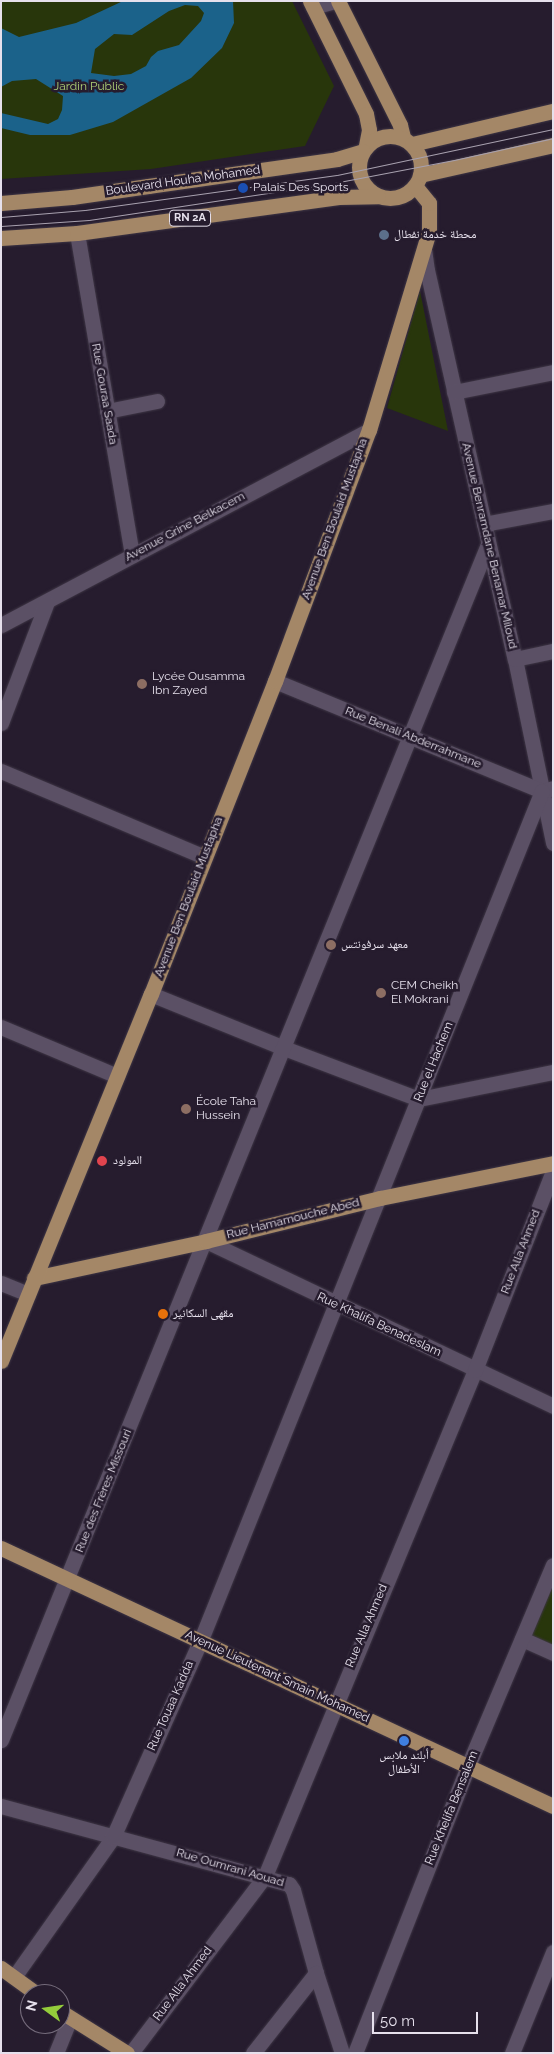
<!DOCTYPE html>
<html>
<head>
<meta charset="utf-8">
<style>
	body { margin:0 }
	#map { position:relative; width:554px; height:2054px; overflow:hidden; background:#261c2e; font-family:Raleway,"Noto Naskh Arabic",sans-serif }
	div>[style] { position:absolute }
	.green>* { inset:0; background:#28360b }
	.water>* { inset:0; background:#1b628a }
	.roads { filter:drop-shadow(0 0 1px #3e3645) drop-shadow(0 0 1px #3e3645) }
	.minor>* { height:15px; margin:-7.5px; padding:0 7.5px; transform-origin:7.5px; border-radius:7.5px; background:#5b5065 }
	.major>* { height:15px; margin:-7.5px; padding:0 7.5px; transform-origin:7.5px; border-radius:7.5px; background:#a48767 }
	.major>.ring { margin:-7.5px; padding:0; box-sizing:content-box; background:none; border:15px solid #a48767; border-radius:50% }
	.tram>* { height:1px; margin:-0.5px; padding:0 0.5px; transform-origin:0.5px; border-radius:0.5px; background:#a8a1af }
	.dots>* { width:14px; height:14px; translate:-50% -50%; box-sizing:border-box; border:2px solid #261c2e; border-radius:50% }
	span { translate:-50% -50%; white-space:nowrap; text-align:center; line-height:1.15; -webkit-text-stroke:5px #261c2e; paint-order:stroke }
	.shield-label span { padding:1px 4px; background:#261c2e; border:1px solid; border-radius:4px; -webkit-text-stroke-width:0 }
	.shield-label { font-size:11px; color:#e6e0ec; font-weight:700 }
	.park-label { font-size:12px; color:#aed176 }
	.street-label { font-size:12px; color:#e6e0ec }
	.poi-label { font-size:12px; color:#e6e0ec }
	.left { translate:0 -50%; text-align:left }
	.frame { position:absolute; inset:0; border:2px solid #e6e0ec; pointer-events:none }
	.north { position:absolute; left:20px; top:1984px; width:50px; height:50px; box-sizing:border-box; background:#261c2e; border:1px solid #736a7a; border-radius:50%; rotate:284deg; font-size:14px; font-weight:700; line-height:20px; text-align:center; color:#e6e0ec }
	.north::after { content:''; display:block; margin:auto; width:18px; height:22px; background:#94cc3b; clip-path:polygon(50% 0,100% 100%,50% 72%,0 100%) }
	.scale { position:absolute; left:372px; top:2012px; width:106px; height:22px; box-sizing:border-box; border:2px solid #e6e0ec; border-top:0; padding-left:6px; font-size:15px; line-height:18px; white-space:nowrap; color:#e6e0ec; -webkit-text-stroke:4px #261c2e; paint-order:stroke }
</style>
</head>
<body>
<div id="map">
	<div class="green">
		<i style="clip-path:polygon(1px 1px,292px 1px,334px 86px,305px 146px,151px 169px,1px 179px)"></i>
		<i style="clip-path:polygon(420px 291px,448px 431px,387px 408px)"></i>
		<i style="clip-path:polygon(553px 1580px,553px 1648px,529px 1638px)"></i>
	</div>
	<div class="water">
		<i style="clip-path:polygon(evenodd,123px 1px,233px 1px,234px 23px,222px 48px,191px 78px,113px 122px,70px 135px,30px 135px,1px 128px,1px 113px,48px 124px,58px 119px,62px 110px,63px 96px,36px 79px,12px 81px,1px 87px,1px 28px,19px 37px,76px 23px,123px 1px,185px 5px,198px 6px,204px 13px,201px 21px,179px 45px,158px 51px,151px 57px,146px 66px,131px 74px,114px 76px,91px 73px,95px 49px,114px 34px,132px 35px,169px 11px,185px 5px)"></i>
	</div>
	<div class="roads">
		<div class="minor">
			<i style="left:313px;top:7px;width:23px;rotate:-15deg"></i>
			<i style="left:77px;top:233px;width:327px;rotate:80.3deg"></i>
			<i style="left:424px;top:249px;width:21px;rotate:82deg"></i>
			<i style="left:427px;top:270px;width:399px;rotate:77.3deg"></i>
			<i style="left:515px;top:659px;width:188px;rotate:78.3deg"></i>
			<i style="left:454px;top:392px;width:101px;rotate:-11.4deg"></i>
			<i style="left:107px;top:411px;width:51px;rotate:-11.3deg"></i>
			<i style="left:484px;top:524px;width:70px;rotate:-10.7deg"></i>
			<i style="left:1px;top:625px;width:416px;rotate:-27.9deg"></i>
			<i style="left:515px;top:659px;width:39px;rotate:-12deg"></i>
			<i style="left:275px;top:681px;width:289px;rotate:22.4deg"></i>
			<i style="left:542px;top:791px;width:11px;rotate:-15deg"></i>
			<i style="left:1px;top:723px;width:129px;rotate:-69.2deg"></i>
			<i style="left:1px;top:771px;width:221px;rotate:22.9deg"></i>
			<i style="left:151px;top:994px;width:144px;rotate:22.1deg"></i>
			<i style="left:284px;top:1048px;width:144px;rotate:20.7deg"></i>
			<i style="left:419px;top:1099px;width:137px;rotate:-11.4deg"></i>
			<i style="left:1px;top:1027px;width:126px;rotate:22.9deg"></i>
			<i style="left:206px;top:1241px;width:384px;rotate:25.4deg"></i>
			<i style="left:1px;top:1283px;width:29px;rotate:22deg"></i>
			<i style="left:522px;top:1639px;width:34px;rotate:24deg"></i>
			<i style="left:1px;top:1740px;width:1291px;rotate:-67.84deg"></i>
			<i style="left:1px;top:1806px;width:298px;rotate:15.2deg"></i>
			<i style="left:289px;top:1884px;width:7px;rotate:56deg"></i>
			<i style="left:293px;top:1890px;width:86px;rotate:74.5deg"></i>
			<i style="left:316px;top:1973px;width:84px;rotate:72deg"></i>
			<i style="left:14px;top:1977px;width:171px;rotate:-54.7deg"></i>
			<i style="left:113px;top:1837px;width:214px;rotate:-66deg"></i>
			<i style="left:200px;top:1642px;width:917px;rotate:-68.11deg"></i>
			<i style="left:56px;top:2053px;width:37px;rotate:-68deg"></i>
			<i style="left:131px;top:2053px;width:222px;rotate:-52.9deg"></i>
			<i style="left:265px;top:1876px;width:548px;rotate:-67.46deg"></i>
			<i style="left:475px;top:1370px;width:214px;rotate:-68.6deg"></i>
			<i style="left:253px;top:2053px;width:102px;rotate:-51.8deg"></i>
			<i style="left:355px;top:2053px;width:308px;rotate:-68.5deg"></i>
			<i style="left:468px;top:1766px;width:218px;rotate:-67.1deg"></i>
			<i style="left:512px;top:2053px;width:109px;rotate:-67.9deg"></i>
		</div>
		<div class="major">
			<i style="left:310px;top:1px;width:126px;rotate:63.6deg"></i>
			<i style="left:366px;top:114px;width:16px;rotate:79deg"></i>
			<i style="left:369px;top:130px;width:16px;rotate:101deg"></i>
			<i style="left:338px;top:1px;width:139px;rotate:63.4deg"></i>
			<i style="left:400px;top:125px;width:12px;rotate:76deg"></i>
			<i class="ring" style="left:359px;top:136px;width:47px;height:47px"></i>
			<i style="left:412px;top:144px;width:145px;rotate:-13.2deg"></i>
			<i style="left:420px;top:175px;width:136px;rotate:-12.7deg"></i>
			<i style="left:1px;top:203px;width:71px;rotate:-4.8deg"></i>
			<i style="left:72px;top:197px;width:77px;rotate:-8.2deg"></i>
			<i style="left:148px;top:186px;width:191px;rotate:-8.1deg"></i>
			<i style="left:337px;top:159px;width:27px;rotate:-17deg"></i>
			<i style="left:1px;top:238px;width:76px;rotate:-3.8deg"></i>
			<i style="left:77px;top:233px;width:264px;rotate:-7.8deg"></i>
			<i style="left:339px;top:197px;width:39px;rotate:-1deg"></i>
			<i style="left:34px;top:1278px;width:176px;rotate:-12.1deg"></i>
			<i style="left:206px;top:1241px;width:179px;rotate:-13.9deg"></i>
			<i style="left:380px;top:1198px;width:177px;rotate:-11.4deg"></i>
			<i style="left:1px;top:1361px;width:396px;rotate:-67.8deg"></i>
			<i style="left:151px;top:994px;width:337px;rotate:-68.4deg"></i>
			<i style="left:275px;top:681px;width:268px;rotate:-69.5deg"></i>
			<i style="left:369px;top:430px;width:208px;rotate:-73.2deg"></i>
			<i style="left:429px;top:231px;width:28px;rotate:-90deg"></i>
			<i style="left:429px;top:203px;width:22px;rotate:-129deg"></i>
			<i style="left:1px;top:1548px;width:609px;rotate:25.05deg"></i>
			<i style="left:1px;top:1968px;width:44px;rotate:35.8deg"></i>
			<i style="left:60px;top:2011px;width:79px;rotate:32.1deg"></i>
		</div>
	</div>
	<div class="tram">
		<i style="left:1px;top:217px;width:84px;rotate:-4.8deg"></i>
		<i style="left:85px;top:210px;width:254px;rotate:-7.9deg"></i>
		<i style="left:337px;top:175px;width:221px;rotate:-12deg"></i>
		<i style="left:1px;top:226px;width:88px;rotate:-3.9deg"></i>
		<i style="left:89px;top:220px;width:253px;rotate:-8.6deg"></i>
		<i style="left:339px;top:182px;width:117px;rotate:-10.8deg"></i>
		<i style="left:454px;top:160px;width:101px;rotate:-12.5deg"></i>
	</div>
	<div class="dots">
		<i style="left:243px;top:188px;background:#1a4fb4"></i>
		<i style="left:384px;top:235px;background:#5c6f8a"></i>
		<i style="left:142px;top:684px;background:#8d6e63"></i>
		<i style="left:331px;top:945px;background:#8d6e63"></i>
		<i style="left:381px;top:993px;background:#8d6e63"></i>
		<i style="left:186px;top:1109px;background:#8d6e63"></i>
		<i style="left:102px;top:1161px;background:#e0444e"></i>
		<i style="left:163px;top:1314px;background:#e8710a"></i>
		<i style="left:404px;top:1741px;background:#3f7fe0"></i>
	</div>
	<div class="shield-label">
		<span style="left:190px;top:218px">RN 2A</span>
	</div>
	<div class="park-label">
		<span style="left:89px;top:87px">Jardin Public</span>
	</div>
	<div class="street-label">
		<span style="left:183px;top:181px;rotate:-8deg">Boulevard Houha Mohamed</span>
		<span style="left:104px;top:394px;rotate:80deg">Rue Gouraa Saada</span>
		<span style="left:335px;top:519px;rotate:-70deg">Avenue Ben Boulaid Mustapha</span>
		<span style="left:185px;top:527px;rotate:-28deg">Avenue Grine Belkacem</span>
		<span style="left:489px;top:546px;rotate:77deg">Avenue Benramdane Benamar Miloud</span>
		<span style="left:413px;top:738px;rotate:22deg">Rue Benali Abderrahmane</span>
		<span style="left:189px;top:897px;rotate:-69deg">Avenue Ben Boulaid Mustapha</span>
		<span style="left:434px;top:1062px;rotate:-68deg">Rue el Hachem</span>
		<span style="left:293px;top:1219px;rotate:-14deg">Rue Hamamouche Abed</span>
		<span style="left:521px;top:1252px;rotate:-69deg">Rue Alla Ahmed</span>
		<span style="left:379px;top:1325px;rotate:25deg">Rue Khalifa Benadeslam</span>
		<span style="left:104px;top:1491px;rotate:-68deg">Rue des Frères Missouri</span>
		<span style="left:367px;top:1626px;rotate:-67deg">Rue Alla Ahmed</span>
		<span style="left:277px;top:1677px;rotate:25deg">Avenue Lieutenant Smain Mohamed</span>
		<span style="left:171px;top:1706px;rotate:-66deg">Rue Touaa Kadda</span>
		<span style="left:452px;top:1808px;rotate:-68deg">Rue Khelifa Bensalem</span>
		<span style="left:230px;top:1868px;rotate:16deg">Rue Oumrani Aouad</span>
		<span style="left:183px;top:1984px;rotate:-53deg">Rue Alla Ahmed</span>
	</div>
	<div class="poi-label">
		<span class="left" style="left:253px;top:188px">Palais Des Sports</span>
		<span class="left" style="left:394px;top:235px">محطة خدمة نفطال</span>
		<span class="left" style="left:152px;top:684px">Lycée Ousamma<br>Ibn Zayed</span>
		<span class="left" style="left:341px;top:945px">معهد سرفونتس</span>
		<span class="left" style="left:391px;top:993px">CEM Cheikh<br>El Mokrani</span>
		<span class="left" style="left:196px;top:1109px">École Taha<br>Hussein</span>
		<span class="left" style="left:113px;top:1161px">المولود</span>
		<span class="left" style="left:173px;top:1314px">مقهى السكانير</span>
		<span style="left:404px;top:1763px">أبلند ملابس<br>اﻷطفال</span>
	</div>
	<div class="frame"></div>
	<div class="north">N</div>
	<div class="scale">50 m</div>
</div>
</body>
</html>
